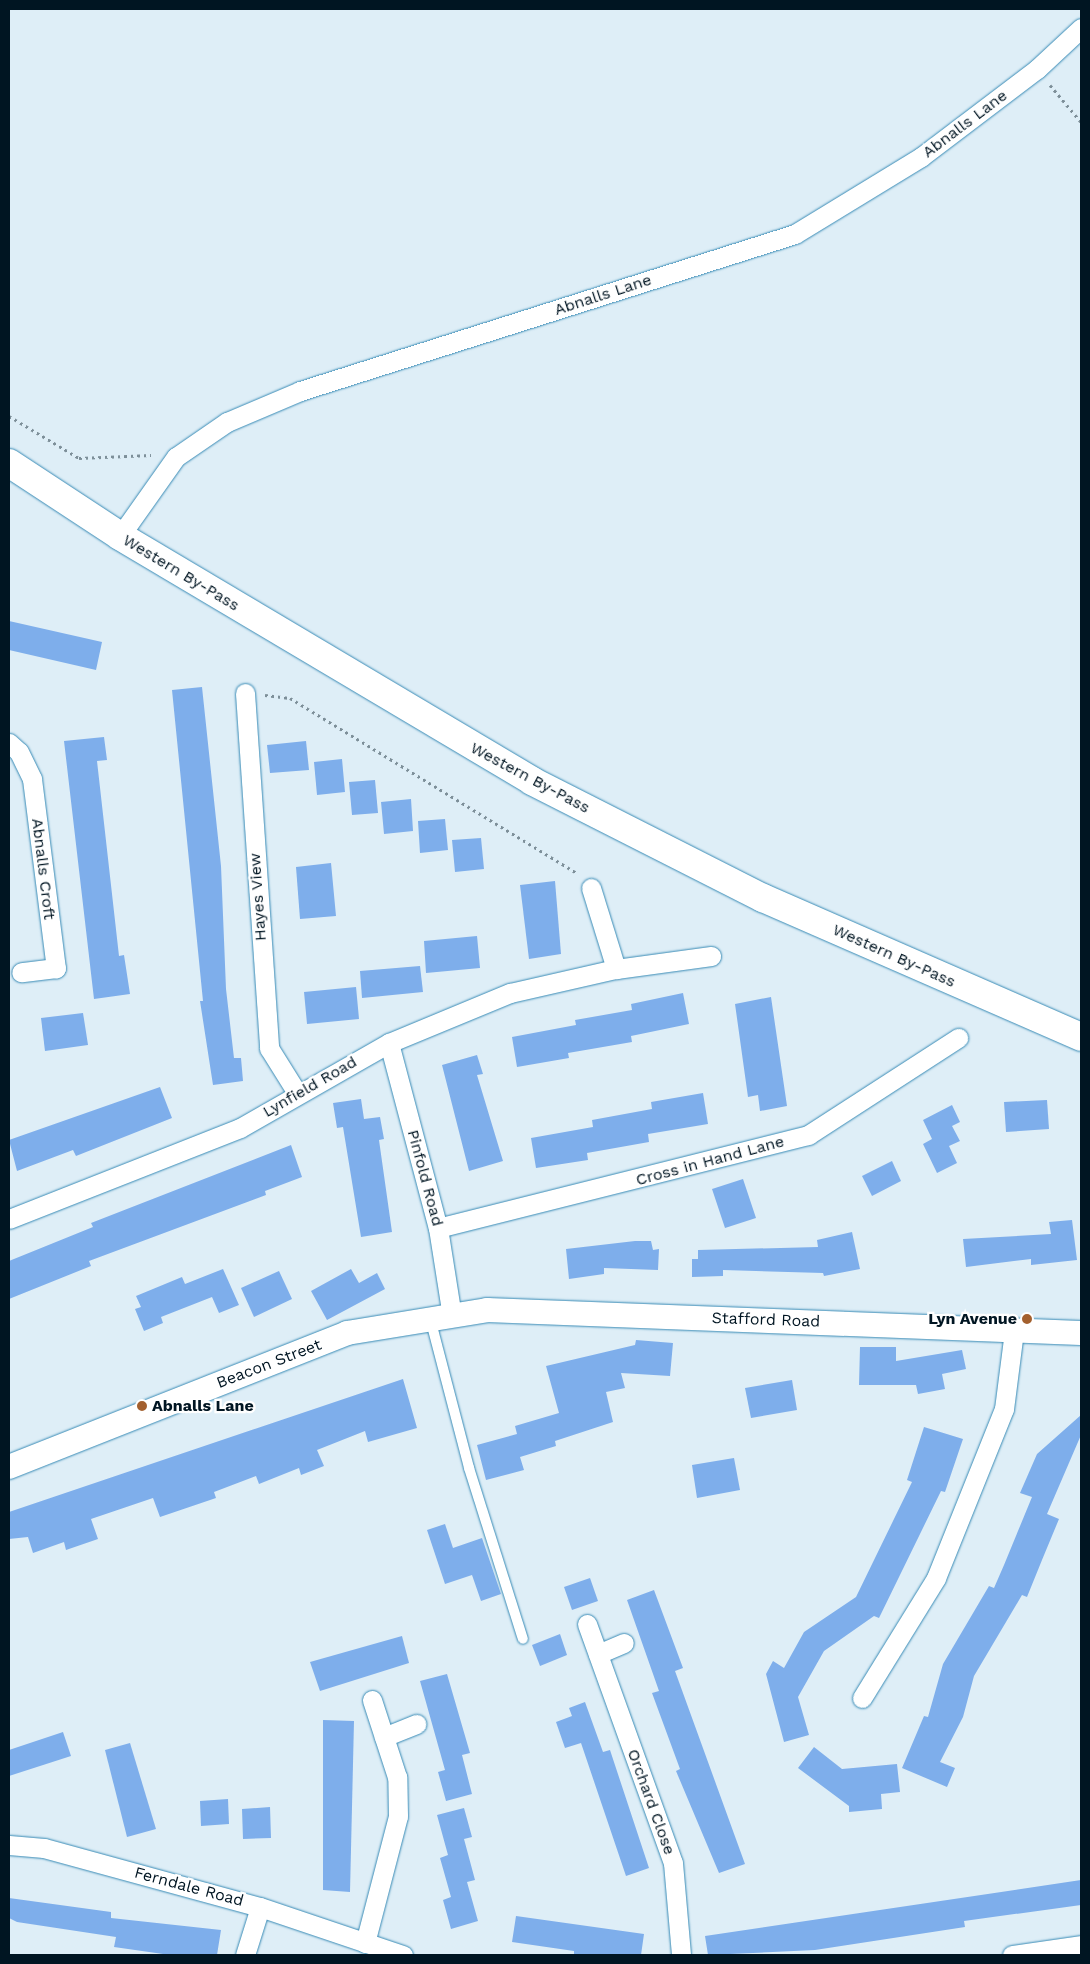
<!DOCTYPE html>
<html>
<head>
<meta charset="utf-8">
<style>
	body { margin:0 }
	#map { position:relative; width:1090px; height:1964px; overflow:hidden; background:#deeef7; font-family:"Work Sans",sans-serif }
	div>[style] { position:absolute }
	.building>* { inset:0; background:#7eaeeb }
	.path>* { height:3px; margin-top:-1.5px; transform-origin:0; background:repeating-linear-gradient(90deg,#7d8f99 0 2.5px,transparent 0 6.5px) }
	.roads { filter:drop-shadow(0 0 1px #378ab5) drop-shadow(0 0 1px #378ab5) }
	.service>* { height:10px; margin:-5px; padding:0 5px; transform-origin:5px; border-radius:5px; background:#fff }
	.minor>* { height:19px; margin:-9.5px; padding:0 9.5px; transform-origin:9.5px; border-radius:9.5px; background:#fff }
	.tertiary>* { height:24px; margin:-12px; padding:0 12px; transform-origin:12px; border-radius:12px; background:#fff }
	.trunk>* { height:28px; margin:-14px; padding:0 14px; transform-origin:14px; border-radius:14px; background:#fff }
	.dots>* { width:14px; height:14px; translate:-50% -50%; box-sizing:border-box; border:2px solid #fff; border-radius:50% }
	span { translate:-50% -50%; white-space:nowrap; text-align:center; line-height:1.15; -webkit-text-stroke:4.5px #fff; paint-order:stroke }
	.street-label { font-size:16px; color:#001522 }
	.poi-label { font-size:16px; color:#001522; font-weight:700 }
	.right { translate:-100% -50%; text-align:right }
	.left { translate:0 -50%; text-align:left }
	.frame { position:absolute; inset:0; border:10px solid #001522; pointer-events:none }
</style>
</head>
<body>
<div id="map">
	<div class="building">
		<i style="clip-path:polygon(9px 621px,102px 642px,96px 670px,9px 650px)"></i>
		<i style="clip-path:polygon(202px 687px,221px 866px,226px 989px,234px 1058px,241px 1058px,243px 1081px,213px 1085px,200px 1001px,203px 1001px,172px 690px)"></i>
		<i style="clip-path:polygon(104px 737px,107px 760px,97px 761px,119px 956px,124px 955px,130px 994px,94px 999px,64px 741px)"></i>
		<i style="clip-path:polygon(306px 741px,309px 770px,270px 773px,267px 745px)"></i>
		<i style="clip-path:polygon(342px 759px,345px 792px,317px 795px,314px 762px)"></i>
		<i style="clip-path:polygon(375px 780px,378px 813px,352px 815px,349px 782px)"></i>
		<i style="clip-path:polygon(411px 799px,413px 831px,384px 834px,381px 802px)"></i>
		<i style="clip-path:polygon(445px 819px,448px 850px,420px 853px,418px 821px)"></i>
		<i style="clip-path:polygon(481px 838px,484px 869px,455px 872px,452px 840px)"></i>
		<i style="clip-path:polygon(331px 863px,336px 916px,300px 919px,296px 867px)"></i>
		<i style="clip-path:polygon(555px 881px,561px 954px,529px 959px,520px 885px)"></i>
		<i style="clip-path:polygon(477px 936px,480px 968px,426px 973px,424px 941px)"></i>
		<i style="clip-path:polygon(420px 966px,423px 992px,362px 998px,360px 971px)"></i>
		<i style="clip-path:polygon(356px 987px,359px 1019px,307px 1024px,304px 992px)"></i>
		<i style="clip-path:polygon(683px 993px,689px 1024px,631px 1036px,632px 1042px,568px 1053px,569px 1058px,517px 1067px,512px 1037px,576px 1025px,575px 1020px,632px 1010px,631px 1004px)"></i>
		<i style="clip-path:polygon(771px 997px,787px 1106px,760px 1111px,758px 1095px,748px 1097px,735px 1004px)"></i>
		<i style="clip-path:polygon(83px 1013px,88px 1045px,45px 1051px,41px 1018px)"></i>
		<i style="clip-path:polygon(477px 1055px,483px 1074px,477px 1075px,503px 1161px,469px 1171px,442px 1065px)"></i>
		<i style="clip-path:polygon(160px 1087px,172px 1118px,76px 1156px,73px 1150px,17px 1171px,9px 1140px)"></i>
		<i style="clip-path:polygon(703px 1093px,708px 1124px,648px 1134px,649px 1142px,587px 1153px,588px 1160px,536px 1168px,531px 1138px,593px 1127px,592px 1120px,652px 1109px,651px 1102px)"></i>
		<i style="clip-path:polygon(361px 1099px,364px 1119px,380px 1117px,384px 1139px,379px 1140px,392px 1232px,361px 1237px,343px 1127px,337px 1128px,333px 1103px)"></i>
		<i style="clip-path:polygon(1047px 1100px,1049px 1129px,1006px 1132px,1004px 1102px)"></i>
		<i style="clip-path:polygon(952px 1105px,960px 1122px,952px 1126px,960px 1141px,949px 1146px,957px 1163px,937px 1173px,923px 1144px,932px 1139px,923px 1120px)"></i>
		<i style="clip-path:polygon(291px 1145px,302px 1177px,265px 1191px,266px 1195px,89px 1261px,91px 1266px,9px 1299px,9px 1261px,93px 1227px,91px 1223px)"></i>
		<i style="clip-path:polygon(892px 1161px,901px 1181px,872px 1196px,862px 1176px)"></i>
		<i style="clip-path:polygon(743px 1179px,756px 1218px,725px 1228px,712px 1189px)"></i>
		<i style="clip-path:polygon(1072px 1220px,1077px 1260px,1031px 1265px,1031px 1259px,966px 1267px,963px 1239px,1051px 1234px,1049px 1222px)"></i>
		<i style="clip-path:polygon(852px 1232px,860px 1269px,824px 1276px,823px 1273px,723px 1270px,723px 1276px,692px 1277px,692px 1259px,698px 1259px,698px 1250px,818px 1247px,817px 1240px)"></i>
		<i style="clip-path:polygon(635px 1241px,651px 1241px,653px 1250px,659px 1249px,658px 1270px,604px 1268px,604px 1274px,569px 1279px,566px 1249px)"></i>
		<i style="clip-path:polygon(223px 1269px,239px 1305px,219px 1313px,212px 1297px,161px 1317px,163px 1323px,144px 1331px,135px 1309px,141px 1307px,136px 1296px,182px 1277px,185px 1284px)"></i>
		<i style="clip-path:polygon(351px 1269px,359px 1283px,377px 1273px,385px 1289px,327px 1320px,311px 1291px)"></i>
		<i style="clip-path:polygon(279px 1271px,292px 1299px,254px 1317px,241px 1288px)"></i>
		<i style="clip-path:polygon(636px 1340px,673px 1343px,670px 1376px,621px 1373px,625px 1388px,606px 1392px,613px 1422px,555px 1441px,556px 1446px,520px 1457px,524px 1470px,486px 1480px,477px 1445px,517px 1434px,515px 1426px,559px 1413px,546px 1366px,635px 1345px)"></i>
		<i style="clip-path:polygon(860px 1347px,896px 1347px,896px 1361px,962px 1350px,966px 1369px,942px 1374px,945px 1389px,918px 1394px,916px 1385px,859px 1385px)"></i>
		<i style="clip-path:polygon(403px 1379px,417px 1428px,368px 1442px,365px 1431px,317px 1450px,324px 1466px,301px 1475px,299px 1468px,259px 1484px,256px 1476px,214px 1492px,216px 1498px,160px 1517px,153px 1498px,91px 1519px,98px 1539px,66px 1550px,64px 1542px,33px 1553px,28px 1537px,9px 1539px,9px 1512px)"></i>
		<i style="clip-path:polygon(792px 1380px,797px 1410px,751px 1418px,745px 1388px)"></i>
		<i style="clip-path:polygon(1081px 1415px,1081px 1435px,1047px 1514px,1059px 1519px,1042px 1560px,1027px 1597px,1022px 1595px,974px 1676px,963px 1717px,940px 1762px,955px 1768px,947px 1787px,902px 1768px,924px 1716px,928px 1717px,943px 1664px,989px 1586px,994px 1588px,1004px 1565px,1032px 1497px,1020px 1493px,1037px 1454px)"></i>
		<i style="clip-path:polygon(924px 1427px,963px 1439px,945px 1492px,941px 1491px,879px 1618px,874px 1616px,824px 1651px,798px 1697px,809px 1735px,784px 1742px,766px 1674px,773px 1661px,784px 1668px,804px 1632px,856px 1597px,912px 1482px,907px 1480px)"></i>
		<i style="clip-path:polygon(734px 1458px,740px 1490px,697px 1498px,692px 1465px)"></i>
		<i style="clip-path:polygon(445px 1524px,453px 1548px,482px 1538px,501px 1594px,481px 1601px,472px 1575px,445px 1584px,427px 1530px)"></i>
		<i style="clip-path:polygon(590px 1578px,598px 1601px,572px 1610px,564px 1587px)"></i>
		<i style="clip-path:polygon(654px 1590px,683px 1668px,675px 1671px,745px 1864px,719px 1873px,676px 1771px,680px 1769px,652px 1693px,659px 1691px,627px 1600px)"></i>
		<i style="clip-path:polygon(560px 1634px,567px 1655px,540px 1666px,532px 1645px)"></i>
		<i style="clip-path:polygon(402px 1636px,409px 1663px,320px 1691px,310px 1662px)"></i>
		<i style="clip-path:polygon(447px 1674px,470px 1753px,462px 1755px,472px 1794px,446px 1801px,438px 1772px,445px 1770px,420px 1681px)"></i>
		<i style="clip-path:polygon(585px 1702px,603px 1752px,610px 1750px,649px 1868px,626px 1876px,581px 1743px,565px 1748px,556px 1722px,572px 1716px,569px 1708px)"></i>
		<i style="clip-path:polygon(323px 1720px,354px 1721px,350px 1892px,323px 1890px)"></i>
		<i style="clip-path:polygon(63px 1732px,71px 1756px,9px 1776px,9px 1750px)"></i>
		<i style="clip-path:polygon(130px 1743px,156px 1829px,127px 1837px,105px 1750px)"></i>
		<i style="clip-path:polygon(814px 1747px,842px 1769px,897px 1764px,900px 1792px,881px 1794px,882px 1809px,849px 1812px,849px 1806px,798px 1768px)"></i>
		<i style="clip-path:polygon(228px 1799px,229px 1824px,201px 1826px,200px 1801px)"></i>
		<i style="clip-path:polygon(270px 1807px,271px 1838px,243px 1839px,242px 1809px)"></i>
		<i style="clip-path:polygon(464px 1808px,472px 1837px,464px 1839px,475px 1880px,467px 1882px,478px 1921px,451px 1929px,443px 1900px,451px 1897px,440px 1858px,448px 1855px,437px 1815px)"></i>
		<i style="clip-path:polygon(1081px 1880px,1081px 1905px,964px 1921px,965px 1927px,815px 1950px,708px 1955px,705px 1936px)"></i>
		<i style="clip-path:polygon(9px 1898px,111px 1912px,111px 1918px,221px 1930px,217px 1955px,170px 1955px,114px 1947px,116px 1937px,17px 1922px,9px 1918px)"></i>
		<i style="clip-path:polygon(516px 1916px,644px 1934px,641px 1955px,574px 1955px,574px 1951px,512px 1942px)"></i>
	</div>
	<div class="path">
		<i style="left:1050px;top:85px;width:48px;rotate:50deg"></i>
		<i style="left:9px;top:416px;width:82px;rotate:31deg"></i>
		<i style="left:79px;top:458px;width:72px;rotate:-2.4deg"></i>
		<i style="left:265px;top:695px;width:25px;rotate:7deg"></i>
		<i style="left:290px;top:698px;width:336px;rotate:31.4deg"></i>
	</div>
	<div class="roads">
		<div class="service">
			<i style="left:430px;top:1318px;width:155px;rotate:75.4deg"></i>
			<i style="left:469px;top:1468px;width:179px;rotate:72.5deg"></i>
		</div>
		<div class="minor">
			<i style="left:120px;top:536px;width:97px;rotate:-54.7deg"></i>
			<i style="left:176px;top:457px;width:62px;rotate:-34.5deg"></i>
			<i style="left:227px;top:422px;width:79px;rotate:-23deg"></i>
			<i style="left:300px;top:391px;width:519px;rotate:-17.6deg"></i>
			<i style="left:795px;top:234px;width:148px;rotate:-31.4deg"></i>
			<i style="left:921px;top:157px;width:146px;rotate:-37.2deg"></i>
			<i style="left:1037px;top:69px;width:60px;rotate:-43deg"></i>
			<i style="left:245px;top:693px;width:356px;rotate:86.1deg"></i>
			<i style="left:269px;top:1048px;width:53px;rotate:58.1deg"></i>
			<i style="left:9px;top:743px;width:13px;rotate:42deg"></i>
			<i style="left:19px;top:752px;width:30px;rotate:64deg"></i>
			<i style="left:32px;top:779px;width:191px;rotate:82.8deg"></i>
			<i style="left:56px;top:968px;width:35px;rotate:173deg"></i>
			<i style="left:591px;top:888px;width:85px;rotate:72.8deg"></i>
			<i style="left:389px;top:1043px;width:191px;rotate:75.2deg"></i>
			<i style="left:438px;top:1228px;width:89px;rotate:81deg"></i>
			<i style="left:9px;top:1219px;width:248px;rotate:-21.5deg"></i>
			<i style="left:240px;top:1128px;width:172px;rotate:-29.7deg"></i>
			<i style="left:389px;top:1043px;width:131px;rotate:-22.5deg"></i>
			<i style="left:510px;top:993px;width:109px;rotate:-12.8deg"></i>
			<i style="left:616px;top:969px;width:96px;rotate:-7.8deg"></i>
			<i style="left:438px;top:1228px;width:382px;rotate:-14.1deg"></i>
			<i style="left:808px;top:1135px;width:179px;rotate:-32.9deg"></i>
			<i style="left:587px;top:1624px;width:254px;rotate:70.2deg"></i>
			<i style="left:673px;top:1863px;width:92px;rotate:85deg"></i>
			<i style="left:598px;top:1654px;width:28px;rotate:-23deg"></i>
			<i style="left:862px;top:1698px;width:141px;rotate:-58.3deg"></i>
			<i style="left:936px;top:1578px;width:182px;rotate:-68.1deg"></i>
			<i style="left:1004px;top:1409px;width:79px;rotate:-82.7deg"></i>
			<i style="left:384px;top:1737px;width:35px;rotate:-22deg"></i>
			<i style="left:9px;top:1845px;width:35px;rotate:5deg"></i>
			<i style="left:44px;top:1848px;width:224px;rotate:15.3deg"></i>
			<i style="left:260px;top:1907px;width:151px;rotate:18.6deg"></i>
			<i style="left:365px;top:1943px;width:131px;rotate:-75.4deg"></i>
			<i style="left:398px;top:1816px;width:39px;rotate:-91deg"></i>
			<i style="left:397px;top:1777px;width:81px;rotate:-108deg"></i>
			<i style="left:245px;top:1955px;width:50px;rotate:-72.6deg"></i>
			<i style="left:1012px;top:1955px;width:70px;rotate:-8.2deg"></i>
		</div>
		<div class="tertiary">
			<i style="left:9px;top:1467px;width:364px;rotate:-21.6deg"></i>
			<i style="left:347px;top:1333px;width:142px;rotate:-9.3deg"></i>
			<i style="left:487px;top:1310px;width:594px;rotate:2.22deg"></i>
		</div>
		<div class="trunk">
			<i style="left:9px;top:463px;width:133px;rotate:33.3deg"></i>
			<i style="left:120px;top:536px;width:479px;rotate:30.7deg"></i>
			<i style="left:532px;top:781px;width:259px;rotate:26.9deg"></i>
			<i style="left:763px;top:898px;width:347px;rotate:23.6deg"></i>
		</div>
	</div>
	<div class="dots">
		<i style="left:1027px;top:1319px;background:#a3602e"></i>
		<i style="left:142px;top:1406px;background:#a3602e"></i>
	</div>
	<div class="street-label">
		<span style="left:965px;top:124px;rotate:-37deg">Abnalls Lane</span>
		<span style="left:603px;top:295px;rotate:-18deg">Abnalls Lane</span>
		<span style="left:181px;top:573px;rotate:31deg">Western By-Pass</span>
		<span style="left:530px;top:778px;rotate:28deg">Western By-Pass</span>
		<span style="left:43px;top:869px;rotate:83deg">Abnalls Croft</span>
		<span style="left:258px;top:897px;rotate:-94deg">Hayes View</span>
		<span style="left:894px;top:956px;rotate:24deg">Western By-Pass</span>
		<span style="left:310px;top:1087px;rotate:-30deg">Lynfield Road</span>
		<span style="left:710px;top:1161px;rotate:-15deg">Cross in Hand Lane</span>
		<span style="left:425px;top:1178px;rotate:75deg">Pinfold Road</span>
		<span style="left:766px;top:1320px;rotate:2deg">Stafford Road</span>
		<span style="left:269px;top:1364px;rotate:-21deg">Beacon Street</span>
		<span style="left:651px;top:1802px;rotate:70deg">Orchard Close</span>
		<span style="left:189px;top:1887px;rotate:15deg">Ferndale Road</span>
	</div>
	<div class="poi-label">
		<span class="right" style="left:1017px;top:1319px">Lyn Avenue</span>
		<span class="left" style="left:152px;top:1406px">Abnalls Lane</span>
	</div>
	<div class="frame"></div>
</div>
</body>
</html>
